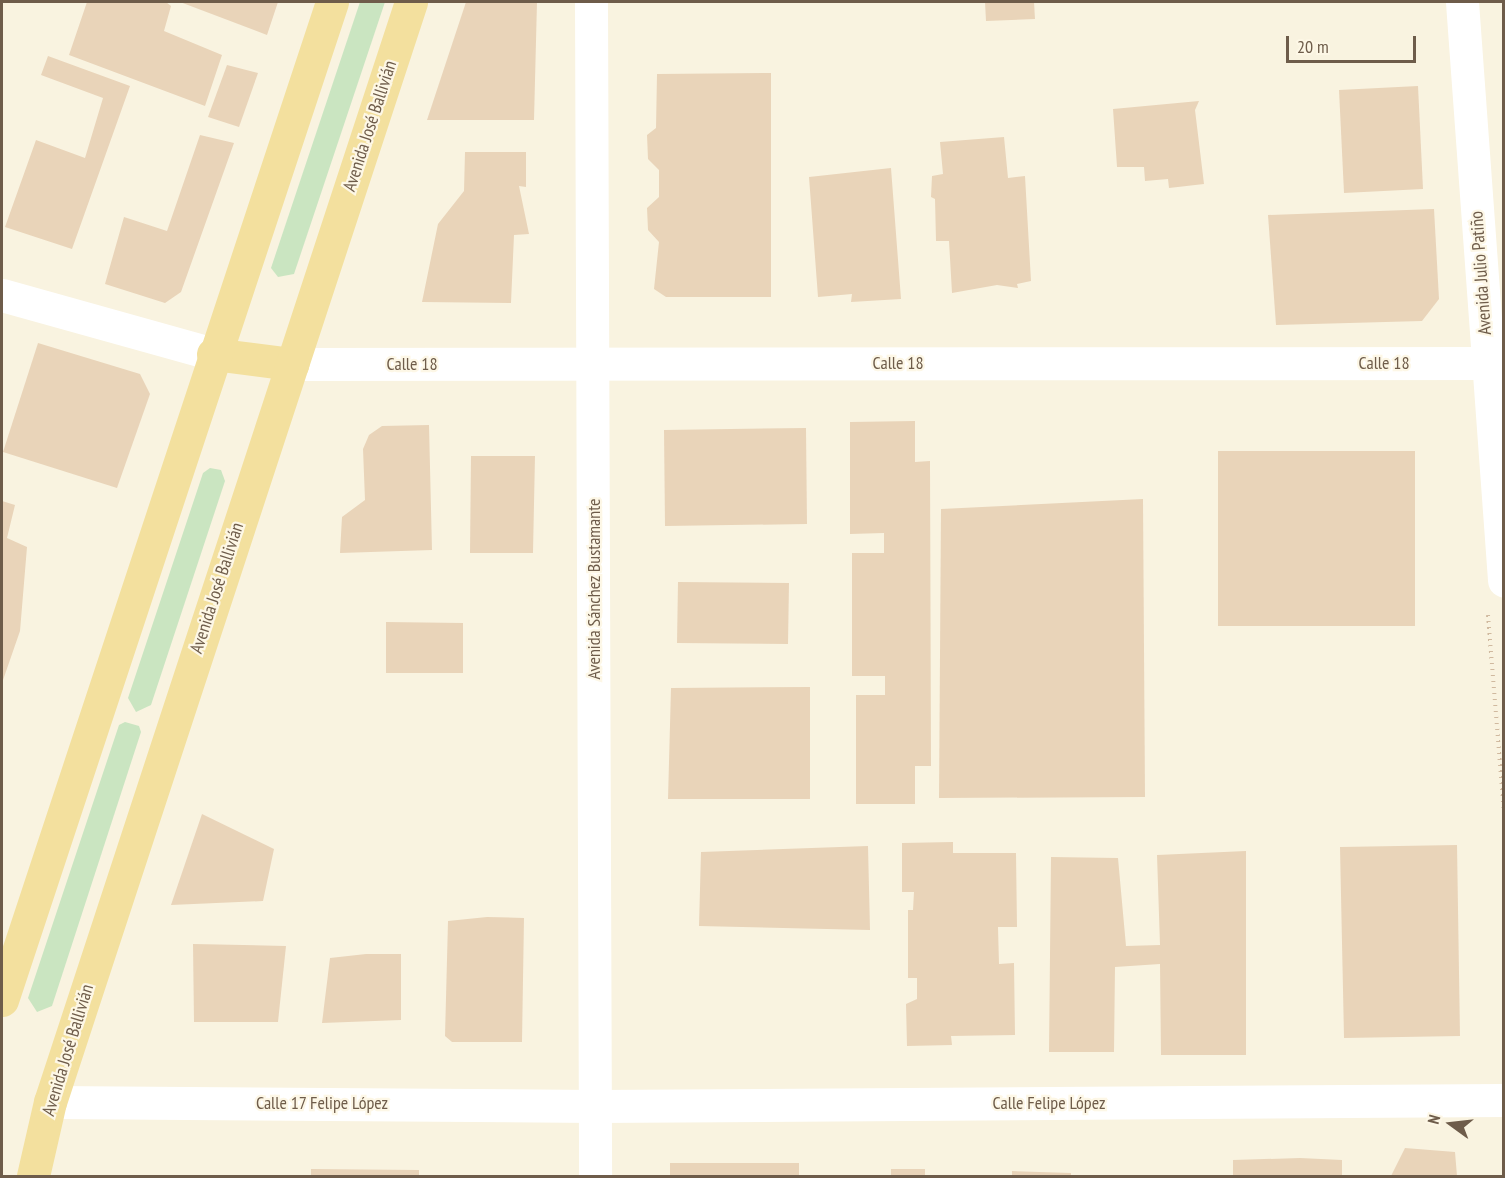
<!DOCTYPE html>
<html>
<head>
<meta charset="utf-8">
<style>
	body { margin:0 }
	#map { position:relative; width:1505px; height:1178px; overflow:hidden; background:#f9f3e0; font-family:"PT Sans Narrow",sans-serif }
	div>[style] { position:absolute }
	.green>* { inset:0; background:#cae5c1 }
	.building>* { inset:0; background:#e9d4b9 }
	.path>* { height:4px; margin-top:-2px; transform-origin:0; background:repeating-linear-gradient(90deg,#d0b99f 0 1.5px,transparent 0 6px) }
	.minor>* { height:33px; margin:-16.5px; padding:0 16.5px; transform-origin:16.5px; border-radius:16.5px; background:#fff }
	.major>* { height:33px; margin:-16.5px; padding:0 16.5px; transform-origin:16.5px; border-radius:16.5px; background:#f3e09e }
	span { translate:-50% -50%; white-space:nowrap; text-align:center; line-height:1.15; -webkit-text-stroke:4.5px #fdf7e6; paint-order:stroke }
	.street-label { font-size:18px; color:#6e5c4a }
	.frame { position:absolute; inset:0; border:3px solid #6e5c4a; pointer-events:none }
	.north { position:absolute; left:1421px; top:1094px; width:60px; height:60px; -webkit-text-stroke:4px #fdf7e6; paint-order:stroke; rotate:285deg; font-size:16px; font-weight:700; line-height:24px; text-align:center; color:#6e5c4a }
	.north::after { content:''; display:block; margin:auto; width:21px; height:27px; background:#6e5c4a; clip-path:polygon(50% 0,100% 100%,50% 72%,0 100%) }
	.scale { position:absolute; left:1286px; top:36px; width:130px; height:27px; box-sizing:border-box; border:3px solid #6e5c4a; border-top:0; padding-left:8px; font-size:18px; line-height:21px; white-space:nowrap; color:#6e5c4a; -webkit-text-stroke:4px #fdf7e6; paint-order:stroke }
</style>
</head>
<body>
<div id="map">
	<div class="green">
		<i style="clip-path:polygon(360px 2px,385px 2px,294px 274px,278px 277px,271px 268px)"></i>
		<i style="clip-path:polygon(210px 468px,221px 470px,225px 481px,151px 705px,136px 712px,128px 698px,203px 473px)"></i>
		<i style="clip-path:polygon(125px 722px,139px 726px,141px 732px,52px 1006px,37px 1012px,28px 998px,119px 725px)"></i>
	</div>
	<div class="building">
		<i style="clip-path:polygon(87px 2px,166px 2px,171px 6px,164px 31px,222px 55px,205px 106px,69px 55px)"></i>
		<i style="clip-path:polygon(180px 2px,278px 2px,267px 35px)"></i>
		<i style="clip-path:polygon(466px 2px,537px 2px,534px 120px,427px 120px)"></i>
		<i style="clip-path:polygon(985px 2px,1034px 2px,1035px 19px,986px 21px)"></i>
		<i style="clip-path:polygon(48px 56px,130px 86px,72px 249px,5px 227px,36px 140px,85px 158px,103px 98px,41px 75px)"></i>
		<i style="clip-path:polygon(227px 65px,258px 73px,239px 127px,208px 117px)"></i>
		<i style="clip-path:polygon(771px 73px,771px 297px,666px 297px,654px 289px,659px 242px,648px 230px,647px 208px,659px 197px,659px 170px,648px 159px,647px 135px,656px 128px,657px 74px)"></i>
		<i style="clip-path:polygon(1418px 86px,1423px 189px,1344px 193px,1339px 90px)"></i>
		<i style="clip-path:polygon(1199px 101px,1195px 110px,1204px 184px,1169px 188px,1168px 179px,1145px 181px,1144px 167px,1117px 167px,1113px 109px)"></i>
		<i style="clip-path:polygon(200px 135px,234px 143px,181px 292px,165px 303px,105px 284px,124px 217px,167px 231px)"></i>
		<i style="clip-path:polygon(1004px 137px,1008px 178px,1025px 176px,1031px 281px,1017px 284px,1018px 288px,997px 285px,952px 293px,949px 241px,936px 241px,935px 199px,931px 197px,932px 176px,943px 174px,940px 142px)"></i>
		<i style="clip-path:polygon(465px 152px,526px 152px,526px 187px,519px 186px,529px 234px,514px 235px,511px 303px,422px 302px,438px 224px,464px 191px)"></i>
		<i style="clip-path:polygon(891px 168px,901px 299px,851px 302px,852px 294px,818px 297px,809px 177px)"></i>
		<i style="clip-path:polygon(1434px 209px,1439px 299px,1422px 321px,1276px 325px,1268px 215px)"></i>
		<i style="clip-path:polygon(38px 343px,140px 374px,150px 394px,117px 488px,3px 452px)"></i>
		<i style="clip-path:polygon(915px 421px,915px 462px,930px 461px,931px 766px,915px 766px,915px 804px,856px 804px,856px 695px,885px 695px,885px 676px,852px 676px,852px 553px,884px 553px,884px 533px,850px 534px,850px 422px)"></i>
		<i style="clip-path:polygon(429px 425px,432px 550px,340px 553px,342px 517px,365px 500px,363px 449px,369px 435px,382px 426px)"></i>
		<i style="clip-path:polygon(806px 428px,807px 524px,665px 526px,664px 430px)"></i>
		<i style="clip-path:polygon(1218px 451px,1415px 451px,1415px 626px,1218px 626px)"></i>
		<i style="clip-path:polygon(471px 456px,535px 456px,533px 553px,470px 553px)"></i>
		<i style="clip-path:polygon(1143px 499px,1145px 797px,939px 798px,941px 509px)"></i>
		<i style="clip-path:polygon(2px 501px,15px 505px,7px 538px,27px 547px,20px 631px,2px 683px)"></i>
		<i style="clip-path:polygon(678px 582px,789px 583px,788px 644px,677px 643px)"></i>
		<i style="clip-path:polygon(386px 622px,463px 623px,463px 673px,386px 673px)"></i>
		<i style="clip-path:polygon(810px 687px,810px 799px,668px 799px,671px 688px)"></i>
		<i style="clip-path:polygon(202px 814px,274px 849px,263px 901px,171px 905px)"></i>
		<i style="clip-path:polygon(953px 842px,953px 853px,1016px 853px,1017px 927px,998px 927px,999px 964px,1014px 963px,1015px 1035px,951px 1036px,952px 1045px,907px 1046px,906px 1004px,917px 999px,917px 978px,908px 978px,908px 910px,913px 910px,914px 892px,902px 892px,902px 843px)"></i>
		<i style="clip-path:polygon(1457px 845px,1460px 1036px,1344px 1038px,1340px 847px)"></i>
		<i style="clip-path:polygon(868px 846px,870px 930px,699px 926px,701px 852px)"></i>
		<i style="clip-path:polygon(1246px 851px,1246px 1055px,1161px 1055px,1160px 964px,1115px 967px,1114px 1052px,1049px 1052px,1051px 857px,1118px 858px,1126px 946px,1160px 945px,1157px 855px)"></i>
		<i style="clip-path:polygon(487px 917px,524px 918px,522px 1042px,452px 1042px,445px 1036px,448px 921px)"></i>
		<i style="clip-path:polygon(193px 944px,286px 946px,278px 1022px,194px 1022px)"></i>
		<i style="clip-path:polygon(366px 954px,401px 954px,401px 1020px,322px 1023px,330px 958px)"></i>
		<i style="clip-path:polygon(1405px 1148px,1455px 1152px,1457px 1176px,1391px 1176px)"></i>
		<i style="clip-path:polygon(1300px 1158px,1342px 1160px,1342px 1176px,1233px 1176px,1233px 1160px)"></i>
		<i style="clip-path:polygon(670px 1163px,799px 1163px,799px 1176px,670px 1176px)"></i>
		<i style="clip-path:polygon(311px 1169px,419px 1170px,419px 1176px,311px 1176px)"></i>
		<i style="clip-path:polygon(891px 1169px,925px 1169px,925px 1176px,891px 1176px)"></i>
		<i style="clip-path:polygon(1012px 1171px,1071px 1173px,1071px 1176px,1012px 1176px)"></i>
	</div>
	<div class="path">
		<i style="left:1488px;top:615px;width:198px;rotate:85.4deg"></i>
	</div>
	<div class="minor">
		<i style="left:591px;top:2px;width:1174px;rotate:89.8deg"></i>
		<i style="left:1462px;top:2px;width:580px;rotate:85.84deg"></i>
		<i style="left:2px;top:295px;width:219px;rotate:15.6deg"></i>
		<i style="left:292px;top:364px;width:1212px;rotate:-0.05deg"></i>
		<i style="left:50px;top:1102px;width:545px;rotate:0.42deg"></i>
		<i style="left:595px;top:1106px;width:909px;rotate:-0.38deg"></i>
	</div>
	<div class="major">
		<i style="left:213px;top:354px;width:80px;rotate:7.2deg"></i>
		<i style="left:2px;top:1000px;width:1051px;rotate:-71.7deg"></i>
		<i style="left:33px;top:1176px;width:76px;rotate:-77.1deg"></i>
		<i style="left:50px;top:1102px;width:1158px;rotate:-71.83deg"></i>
	</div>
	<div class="street-label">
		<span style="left:370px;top:126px;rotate:-72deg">Avenida José Ballivián</span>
		<span style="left:1481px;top:273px;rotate:-94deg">Avenida Julio Patiño</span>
		<span style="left:898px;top:363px">Calle 18</span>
		<span style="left:1384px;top:363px">Calle 18</span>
		<span style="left:412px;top:364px">Calle 18</span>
		<span style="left:217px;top:588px;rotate:-72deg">Avenida José Ballivián</span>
		<span style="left:594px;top:589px;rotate:-90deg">Avenida Sánchez Bustamante</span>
		<span style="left:68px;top:1050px;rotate:-73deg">Avenida José Ballivián</span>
		<span style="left:322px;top:1103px">Calle 17 Felipe López</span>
		<span style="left:1049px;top:1103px">Calle Felipe López</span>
	</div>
	<div class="frame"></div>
	<div class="north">N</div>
	<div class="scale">20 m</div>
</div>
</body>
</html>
